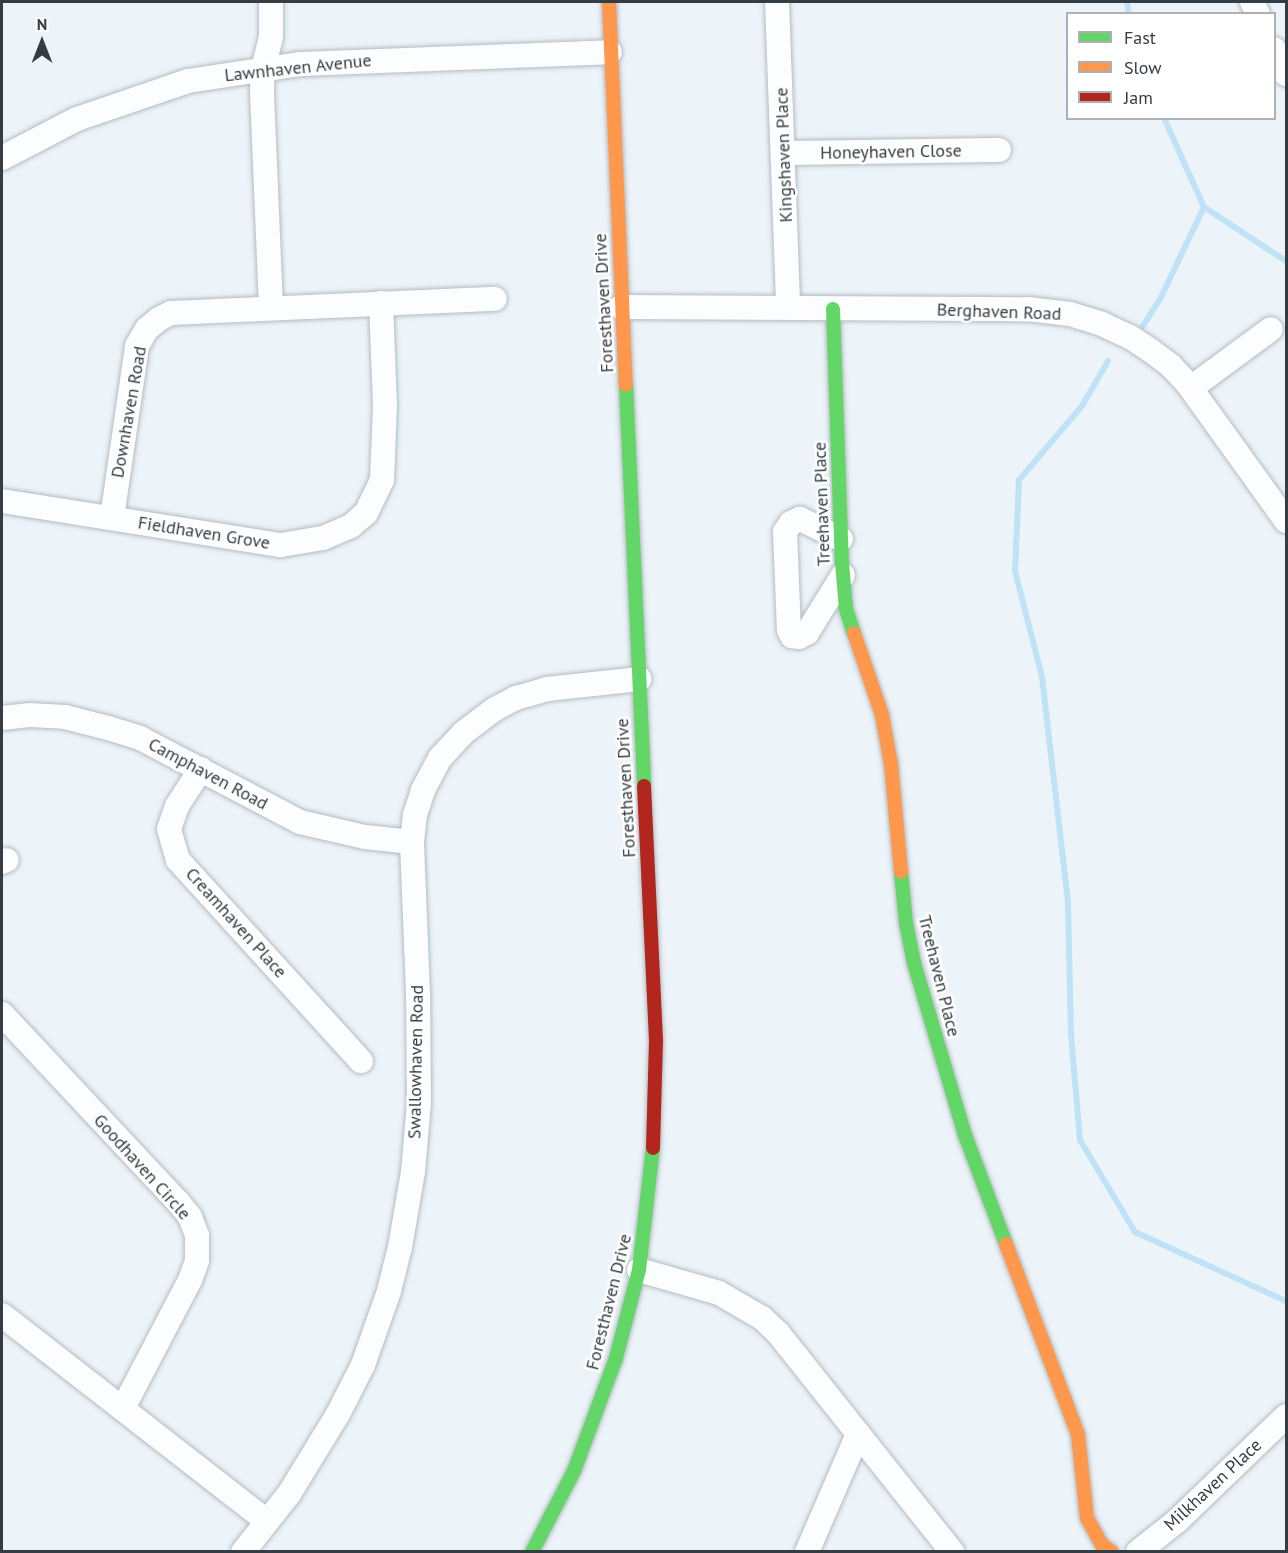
<!DOCTYPE html>
<html>
<head>
<meta charset="utf-8">
<style>
	body { margin:0 }
	#map { position:relative; width:1288px; height:1553px; overflow:hidden; background:#ecf4f9; font-family:"PT Sans",sans-serif }
	div>[style] { position:absolute }
	.stream>* { height:6px; margin:-3px; padding:0 3px; transform-origin:3px; border-radius:3px; background:#c0e2f7 }
	.roads { filter:drop-shadow(0 0 2px #b4bcc1) drop-shadow(0 0 2px #b4bcc1) }
	.street>* { height:24px; margin:-12px; padding:0 12px; transform-origin:12px; border-radius:12px; background:#fcfdfe }
	.fast>* { height:14px; margin:-7px; padding:0 7px; transform-origin:7px; border-radius:7px; background:#63d668 }
	.slow>* { height:14px; margin:-7px; padding:0 7px; transform-origin:7px; border-radius:7px; background:#ff974d }
	.jam>* { height:14px; margin:-7px; padding:0 7px; transform-origin:7px; border-radius:7px; background:#b3261e }
	span { translate:-50% -50%; white-space:nowrap; text-align:center; line-height:1.15; -webkit-text-stroke:5px #fff; paint-order:stroke }
	.street-label { font-size:18px; color:#343d43 }
	.frame { position:absolute; inset:0; border:3px solid #343d43; pointer-events:none }
	.legend { position:absolute; left:1066px; top:12px; width:210px; height:108px; box-sizing:border-box; background:#fff; border:2px solid #aeb1b4; margin:0; padding:8px 10px; list-style:none; font-size:18px; color:#343d43 }
	.legend li { display:flex; align-items:center; gap:12px; height:30px }
	.legend b { width:30px; border:2px solid #aeb1b4 }
	.north { position:absolute; left:12px; top:12px; width:60px; height:60px; -webkit-text-stroke:4px #fff; paint-order:stroke; rotate:0deg; font-size:16px; font-weight:700; line-height:24px; text-align:center; color:#343d43 }
	.north::after { content:''; display:block; margin:auto; width:21px; height:27px; background:#343d43; clip-path:polygon(50% 0,100% 100%,50% 72%,0 100%) }
</style>
</head>
<body>
<div id="map">
	<div class="stream">
		<i style="left:1127px;top:2px;width:12px;rotate:81deg"></i>
		<i style="left:1204px;top:207px;width:98px;rotate:33.4deg"></i>
		<i style="left:1143px;top:326px;width:36px;rotate:-58deg"></i>
		<i style="left:1162px;top:295px;width:98px;rotate:-64.5deg"></i>
		<i style="left:1204px;top:207px;width:98px;rotate:-114.2deg"></i>
		<i style="left:1108px;top:361px;width:52px;rotate:120deg"></i>
		<i style="left:1082px;top:406px;width:97px;rotate:130.4deg"></i>
		<i style="left:1019px;top:480px;width:91px;rotate:92.5deg"></i>
		<i style="left:1015px;top:571px;width:109px;rotate:75.7deg"></i>
		<i style="left:1042px;top:677px;width:227px;rotate:83.4deg"></i>
		<i style="left:1068px;top:903px;width:132px;rotate:88.7deg"></i>
		<i style="left:1071px;top:1035px;width:105px;rotate:85.1deg"></i>
		<i style="left:1080px;top:1140px;width:107px;rotate:59.1deg"></i>
		<i style="left:1135px;top:1232px;width:166px;rotate:24.6deg"></i>
	</div>
	<div class="roads">
		<div class="street">
			<i style="left:777px;top:2px;width:306px;rotate:87.9deg"></i>
			<i style="left:1252px;top:2px;width:13px;rotate:63deg"></i>
			<i style="left:1274px;top:49px;width:28px;rotate:64deg"></i>
			<i style="left:784px;top:153px;width:215px;rotate:-0.8deg"></i>
			<i style="left:2px;top:158px;width:85px;rotate:-27.5deg"></i>
			<i style="left:77px;top:119px;width:117px;rotate:-18.9deg"></i>
			<i style="left:188px;top:81px;width:114px;rotate:-8.6deg"></i>
			<i style="left:301px;top:64px;width:309px;rotate:-2.2deg"></i>
			<i style="left:621px;top:307px;width:407px;rotate:0.3deg"></i>
			<i style="left:1028px;top:309px;width:42px;rotate:6.8deg"></i>
			<i style="left:1070px;top:314px;width:34px;rotate:17deg"></i>
			<i style="left:1102px;top:324px;width:31px;rotate:25deg"></i>
			<i style="left:1130px;top:337px;width:24px;rotate:33deg"></i>
			<i style="left:1150px;top:350px;width:26px;rotate:37deg"></i>
			<i style="left:1171px;top:366px;width:23px;rotate:47deg"></i>
			<i style="left:1187px;top:383px;width:170px;rotate:54.3deg"></i>
			<i style="left:271px;top:308px;width:216px;rotate:-92.4deg"></i>
			<i style="left:262px;top:92px;width:23px;rotate:-88deg"></i>
			<i style="left:263px;top:69px;width:33px;rotate:-76deg"></i>
			<i style="left:271px;top:37px;width:35px;rotate:-90deg"></i>
			<i style="left:1191px;top:388px;width:99px;rotate:-36.4deg"></i>
			<i style="left:2px;top:501px;width:282px;rotate:9deg"></i>
			<i style="left:281px;top:545px;width:43px;rotate:-9.5deg"></i>
			<i style="left:323px;top:538px;width:30px;rotate:-23deg"></i>
			<i style="left:351px;top:526px;width:20px;rotate:-41deg"></i>
			<i style="left:366px;top:513px;width:37px;rotate:-64deg"></i>
			<i style="left:382px;top:480px;width:74px;rotate:-87.7deg"></i>
			<i style="left:385px;top:406px;width:103px;rotate:-92.2deg"></i>
			<i style="left:112px;top:518px;width:174px;rotate:-81.7deg"></i>
			<i style="left:137px;top:346px;width:20px;rotate:-60deg"></i>
			<i style="left:147px;top:329px;width:16px;rotate:-40deg"></i>
			<i style="left:159px;top:319px;width:13px;rotate:-27deg"></i>
			<i style="left:171px;top:313px;width:324px;rotate:-2.5deg"></i>
			<i style="left:841px;top:539px;width:46px;rotate:-154deg"></i>
			<i style="left:800px;top:519px;width:10px;rotate:156deg"></i>
			<i style="left:791px;top:523px;width:11px;rotate:124deg"></i>
			<i style="left:785px;top:532px;width:98px;rotate:87.7deg"></i>
			<i style="left:789px;top:630px;width:7px;rotate:63deg"></i>
			<i style="left:792px;top:636px;width:7px;rotate:8deg"></i>
			<i style="left:799px;top:637px;width:9px;rotate:-27deg"></i>
			<i style="left:807px;top:633px;width:68px;rotate:-58.2deg"></i>
			<i style="left:2px;top:718px;width:27px;rotate:-6deg"></i>
			<i style="left:29px;top:715px;width:36px;rotate:3deg"></i>
			<i style="left:65px;top:717px;width:44px;rotate:14.3deg"></i>
			<i style="left:108px;top:728px;width:34px;rotate:17deg"></i>
			<i style="left:140px;top:738px;width:181px;rotate:27.7deg"></i>
			<i style="left:300px;top:822px;width:67px;rotate:13deg"></i>
			<i style="left:365px;top:837px;width:47px;rotate:6.1deg"></i>
			<i style="left:201px;top:769px;width:44px;rotate:123deg"></i>
			<i style="left:177px;top:806px;width:24px;rotate:109deg"></i>
			<i style="left:169px;top:829px;width:32px;rotate:74deg"></i>
			<i style="left:178px;top:860px;width:272px;rotate:47.7deg"></i>
			<i style="left:2px;top:862px;width:5px;rotate:-22deg"></i>
			<i style="left:2px;top:1014px;width:258px;rotate:46.9deg"></i>
			<i style="left:178px;top:1202px;width:19px;rotate:51deg"></i>
			<i style="left:190px;top:1217px;width:19px;rotate:69deg"></i>
			<i style="left:197px;top:1235px;width:26px;rotate:90deg"></i>
			<i style="left:197px;top:1261px;width:20px;rotate:110deg"></i>
			<i style="left:190px;top:1280px;width:144px;rotate:117.6deg"></i>
			<i style="left:639px;top:1270px;width:83px;rotate:16deg"></i>
			<i style="left:719px;top:1293px;width:50px;rotate:30.2deg"></i>
			<i style="left:762px;top:1318px;width:22px;rotate:43deg"></i>
			<i style="left:778px;top:1333px;width:280px;rotate:51.5deg"></i>
			<i style="left:2px;top:1315px;width:336px;rotate:37.9deg"></i>
			<i style="left:243px;top:1552px;width:74px;rotate:-51.6deg"></i>
			<i style="left:289px;top:1494px;width:94px;rotate:-58.5deg"></i>
			<i style="left:338px;top:1414px;width:55px;rotate:-63deg"></i>
			<i style="left:363px;top:1365px;width:78px;rotate:-70.6deg"></i>
			<i style="left:389px;top:1291px;width:45px;rotate:-76deg"></i>
			<i style="left:400px;top:1247px;width:76px;rotate:-80.2deg"></i>
			<i style="left:413px;top:1172px;width:70px;rotate:-85.1deg"></i>
			<i style="left:419px;top:1102px;width:109px;rotate:-90.5deg"></i>
			<i style="left:418px;top:993px;width:151px;rotate:-92.3deg"></i>
			<i style="left:412px;top:842px;width:27px;rotate:-84deg"></i>
			<i style="left:415px;top:815px;width:26px;rotate:-72deg"></i>
			<i style="left:423px;top:790px;width:36px;rotate:-62deg"></i>
			<i style="left:440px;top:758px;width:34px;rotate:-47deg"></i>
			<i style="left:463px;top:733px;width:40px;rotate:-37deg"></i>
			<i style="left:495px;top:709px;width:24px;rotate:-28deg"></i>
			<i style="left:516px;top:698px;width:32px;rotate:-16deg"></i>
			<i style="left:547px;top:689px;width:93px;rotate:-6.2deg"></i>
			<i style="left:807px;top:1552px;width:129px;rotate:-66.6deg"></i>
			<i style="left:1138px;top:1552px;width:50px;rotate:-38.5deg"></i>
			<i style="left:1177px;top:1521px;width:151px;rotate:-43.9deg"></i>
		</div>
		<div class="fast">
			<i style="left:833px;top:309px;width:254px;rotate:88deg"></i>
			<i style="left:842px;top:563px;width:46px;rotate:85deg"></i>
			<i style="left:846px;top:609px;width:25px;rotate:72deg"></i>
			<i style="left:626px;top:385px;width:401px;rotate:87.4deg"></i>
			<i style="left:901px;top:872px;width:51px;rotate:84.4deg"></i>
			<i style="left:906px;top:923px;width:41px;rotate:78.7deg"></i>
			<i style="left:914px;top:963px;width:179px;rotate:73.5deg"></i>
			<i style="left:965px;top:1135px;width:116px;rotate:69.4deg"></i>
			<i style="left:532px;top:1552px;width:91px;rotate:-62.6deg"></i>
			<i style="left:574px;top:1471px;width:121px;rotate:-69.6deg"></i>
			<i style="left:616px;top:1358px;width:91px;rotate:-75.4deg"></i>
			<i style="left:639px;top:1270px;width:123px;rotate:-83.5deg"></i>
		</div>
		<div class="slow">
			<i style="left:609px;top:2px;width:383px;rotate:87.5deg"></i>
			<i style="left:854px;top:633px;width:87px;rotate:71.1deg"></i>
			<i style="left:882px;top:715px;width:50px;rotate:79.6deg"></i>
			<i style="left:891px;top:764px;width:108px;rotate:84.7deg"></i>
			<i style="left:1006px;top:1244px;width:204px;rotate:69.3deg"></i>
			<i style="left:1078px;top:1435px;width:83px;rotate:83.8deg"></i>
			<i style="left:1087px;top:1518px;width:31px;rotate:61deg"></i>
			<i style="left:1102px;top:1545px;width:12px;rotate:35deg"></i>
		</div>
		<div class="jam">
			<i style="left:644px;top:786px;width:255px;rotate:87.3deg"></i>
			<i style="left:656px;top:1041px;width:107px;rotate:91.6deg"></i>
		</div>
	</div>
	<div class="street-label">
		<span style="left:298px;top:68px;rotate:-6deg">Lawnhaven Avenue</span>
		<span style="left:891px;top:152px;rotate:-1deg">Honeyhaven Close</span>
		<span style="left:784px;top:155px;rotate:-92deg">Kingshaven Place</span>
		<span style="left:604px;top:303px;rotate:-93deg">Foresthaven Drive</span>
		<span style="left:999px;top:312px;rotate:2deg">Berghaven Road</span>
		<span style="left:129px;top:412px;rotate:-80deg">Downhaven Road</span>
		<span style="left:822px;top:504px;rotate:-92deg">Treehaven Place</span>
		<span style="left:204px;top:533px;rotate:9deg">Fieldhaven Grove</span>
		<span style="left:208px;top:774px;rotate:28deg">Camphaven Road</span>
		<span style="left:626px;top:788px;rotate:-93deg">Foresthaven Drive</span>
		<span style="left:236px;top:923px;rotate:48deg">Creamhaven Place</span>
		<span style="left:939px;top:976px;rotate:76deg">Treehaven Place</span>
		<span style="left:416px;top:1062px;rotate:-89deg">Swallowhaven Road</span>
		<span style="left:142px;top:1167px;rotate:48deg">Goodhaven Circle</span>
		<span style="left:609px;top:1302px;rotate:-76deg">Foresthaven Drive</span>
		<span style="left:1213px;top:1485px;rotate:-43deg">Milkhaven Place</span>
	</div>
	<div class="frame"></div>
	<ul class="legend">
	<li><b style="height:8px;background:#63d668"></b>Fast</li>
	<li><b style="height:8px;background:#ff974d"></b>Slow</li>
	<li><b style="height:8px;background:#b3261e"></b>Jam</li>
	</ul>
	<div class="north">N</div>
</div>
</body>
</html>
